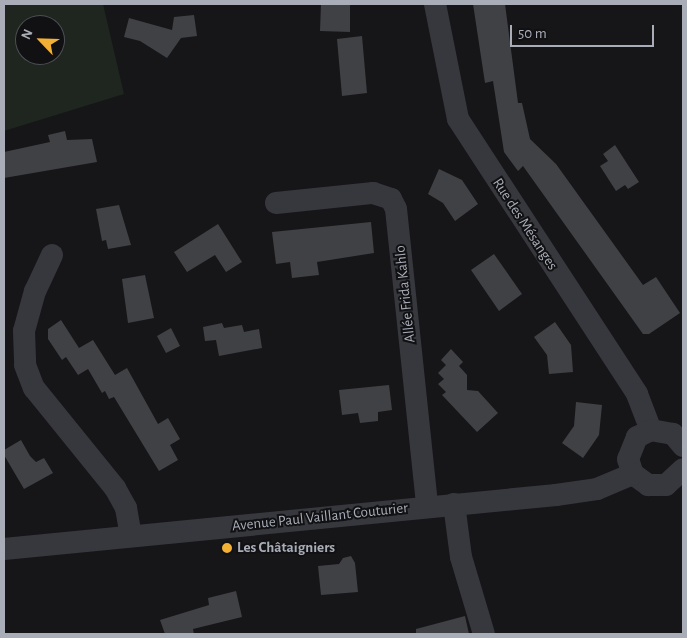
<!DOCTYPE html>
<html>
<head>
<meta charset="utf-8">
<style>
	body { margin:0 }
	#map { position:relative; width:687px; height:638px; overflow:hidden; background:#161618; font-family:"Alegreya Sans",sans-serif }
	div>[style] { position:absolute }
	.green>* { inset:0; background:#1e261f }
	.building>* { inset:0; background:#404145 }
	.minor>* { height:22px; margin:-11px; padding:0 11px; transform-origin:11px; border-radius:11px; background:#37383d }
	.dots>* { width:14px; height:14px; translate:-50% -50%; box-sizing:border-box; border:2px solid #111113; border-radius:50% }
	span { translate:-50% -50%; white-space:nowrap; text-align:center; line-height:1.15; -webkit-text-stroke:4px #111113; paint-order:stroke }
	.street-label { font-size:15px; color:#a8adb8 }
	.poi-label { font-size:15px; color:#a8adb8; font-weight:700 }
	.left { translate:0 -50%; text-align:left }
	.frame { position:absolute; inset:0; border:5px solid #a8adb8; pointer-events:none }
	.north { position:absolute; left:15px; top:15px; width:50px; height:50px; box-sizing:border-box; background:#111113; border:1px solid #4d4f55; border-radius:50%; rotate:294deg; font-size:14px; font-weight:700; line-height:20px; text-align:center; color:#a8adb8 }
	.north::after { content:''; display:block; margin:auto; width:18px; height:22px; background:#f2b134; clip-path:polygon(50% 0,100% 100%,50% 72%,0 100%) }
	.scale { position:absolute; left:510px; top:25px; width:144px; height:22px; box-sizing:border-box; border:2px solid #a8adb8; border-top:0; padding-left:6px; font-size:15px; line-height:18px; white-space:nowrap; color:#a8adb8; -webkit-text-stroke:4px #111113; paint-order:stroke }
</style>
</head>
<body>
<div id="map">
	<div class="green">
		<i style="clip-path:polygon(evenodd,4px 4px,103px 4px,124px 94px,4px 131px,4px 4px,25px 25px,55px 25px,55px 55px,25px 55px,25px 25px)"></i>
	</div>
	<div class="building">
		<i style="clip-path:polygon(321px 4px,350px 4px,350px 32px,320px 31px)"></i>
		<i style="clip-path:polygon(473px 4px,505px 4px,518px 103px,522px 103px,530px 139px,556px 164px,643px 285px,656px 277px,680px 313px,649px 334px,643px 334px,523px 166px,518px 171px,504px 152px,493px 81px,485px 83px)"></i>
		<i style="clip-path:polygon(194px 15px,197px 36px,181px 38px,167px 58px,140px 41px,124px 37px,129px 18px,172px 30px,174px 17px)"></i>
		<i style="clip-path:polygon(362px 36px,367px 93px,342px 96px,337px 39px)"></i>
		<i style="clip-path:polygon(65px 131px,67px 140px,92px 139px,97px 162px,4px 178px,4px 152px,50px 142px,48px 135px)"></i>
		<i style="clip-path:polygon(615px 145px,639px 182px,628px 189px,625px 185px,616px 191px,600px 166px,608px 161px,603px 154px)"></i>
		<i style="clip-path:polygon(439px 169px,462px 180px,478px 204px,455px 221px,443px 203px,428px 194px)"></i>
		<i style="clip-path:polygon(119px 205px,131px 245px,108px 249px,106px 240px,102px 241px,96px 209px)"></i>
		<i style="clip-path:polygon(371px 222px,374px 253px,317px 262px,319px 275px,292px 278px,290px 262px,276px 264px,272px 232px)"></i>
		<i style="clip-path:polygon(218px 224px,242px 262px,226px 272px,215px 255px,187px 272px,174px 252px)"></i>
		<i style="clip-path:polygon(494px 254px,522px 294px,499px 311px,471px 270px)"></i>
		<i style="clip-path:polygon(145px 275px,154px 318px,128px 323px,122px 279px)"></i>
		<i style="clip-path:polygon(61px 320px,79px 348px,93px 340px,115px 375px,127px 368px,158px 424px,168px 418px,180px 439px,170px 445px,178px 460px,159px 471px,114px 397px,109px 399px,105px 391px,102px 393px,88px 369px,78px 375px,66px 357px,62px 360px,48px 339px,48px 329px)"></i>
		<i style="clip-path:polygon(555px 322px,571px 345px,573px 372px,549px 374px,547px 355px,534px 337px)"></i>
		<i style="clip-path:polygon(222px 323px,224px 328px,242px 325px,244px 332px,259px 329px,262px 348px,219px 356px,216px 340px,205px 341px,203px 327px)"></i>
		<i style="clip-path:polygon(171px 328px,180px 346px,166px 353px,157px 336px)"></i>
		<i style="clip-path:polygon(451px 349px,463px 362px,459px 366px,467px 375px,467px 390px,478px 391px,498px 413px,477px 432px,442px 395px,446px 392px,438px 384px,444px 379px,438px 373px,446px 365px,441px 360px)"></i>
		<i style="clip-path:polygon(389px 385px,392px 410px,378px 412px,378px 421px,360px 423px,358px 413px,342px 415px,339px 390px)"></i>
		<i style="clip-path:polygon(576px 402px,602px 405px,599px 435px,583px 458px,562px 443px,574px 426px)"></i>
		<i style="clip-path:polygon(21px 440px,30px 456px,36px 462px,44px 458px,53px 473px,24px 489px,4px 455px,4px 450px)"></i>
		<i style="clip-path:polygon(351px 556px,355px 563px,358px 592px,321px 595px,318px 566px,339px 564px,343px 558px)"></i>
		<i style="clip-path:polygon(236px 591px,242px 617px,193px 629px,194px 634px,165px 634px,160px 620px,209px 605px,208px 598px)"></i>
		<i style="clip-path:polygon(465px 616px,469px 634px,416px 634px,416px 629px)"></i>
	</div>
	<div class="minor">
		<i style="left:435px;top:4px;width:117px;rotate:78.7deg"></i>
		<i style="left:458px;top:119px;width:328px;rotate:56.9deg"></i>
		<i style="left:637px;top:394px;width:39px;rotate:69deg"></i>
		<i style="left:276px;top:203px;width:98px;rotate:-5.9deg"></i>
		<i style="left:373px;top:193px;width:19px;rotate:18deg"></i>
		<i style="left:391px;top:199px;width:11px;rotate:63deg"></i>
		<i style="left:396px;top:209px;width:299px;rotate:84deg"></i>
		<i style="left:52px;top:255px;width:40px;rotate:115deg"></i>
		<i style="left:35px;top:291px;width:41px;rotate:105.4deg"></i>
		<i style="left:24px;top:331px;width:34px;rotate:88deg"></i>
		<i style="left:25px;top:365px;width:25px;rotate:69deg"></i>
		<i style="left:34px;top:388px;width:129px;rotate:51deg"></i>
		<i style="left:115px;top:488px;width:23px;rotate:61deg"></i>
		<i style="left:126px;top:508px;width:28px;rotate:80deg"></i>
		<i style="left:683px;top:446px;width:16px;rotate:-130deg"></i>
		<i style="left:673px;top:434px;width:22px;rotate:-170deg"></i>
		<i style="left:651px;top:430px;width:16px;rotate:153deg"></i>
		<i style="left:637px;top:437px;width:24px;rotate:112deg"></i>
		<i style="left:628px;top:459px;width:16px;rotate:72deg"></i>
		<i style="left:633px;top:474px;width:19px;rotate:36deg"></i>
		<i style="left:648px;top:485px;width:18px"></i>
		<i style="left:666px;top:485px;width:23px;rotate:-43deg"></i>
		<i style="left:454px;top:504px;width:53px;rotate:82.5deg"></i>
		<i style="left:461px;top:557px;width:80px;rotate:73.4deg"></i>
		<i style="left:4px;top:549px;width:555px;rotate:-5.59deg"></i>
		<i style="left:556px;top:495px;width:41px;rotate:-8.3deg"></i>
		<i style="left:597px;top:489px;width:39px;rotate:-23deg"></i>
	</div>
	<div class="dots">
		<i style="left:227px;top:548px;background:#f2b134"></i>
	</div>
	<div class="street-label">
		<span style="left:525px;top:224px;rotate:57deg">Rue des Mésanges</span>
		<span style="left:405px;top:294px;rotate:-96deg">Allée Frida Kahlo</span>
		<span style="left:320px;top:517px;rotate:-6deg">Avenue Paul Vaillant Couturier</span>
	</div>
	<div class="poi-label">
		<span class="left" style="left:237px;top:548px">Les Châtaigniers</span>
	</div>
	<div class="frame"></div>
	<div class="north">N</div>
	<div class="scale">50 m</div>
</div>
</body>
</html>
